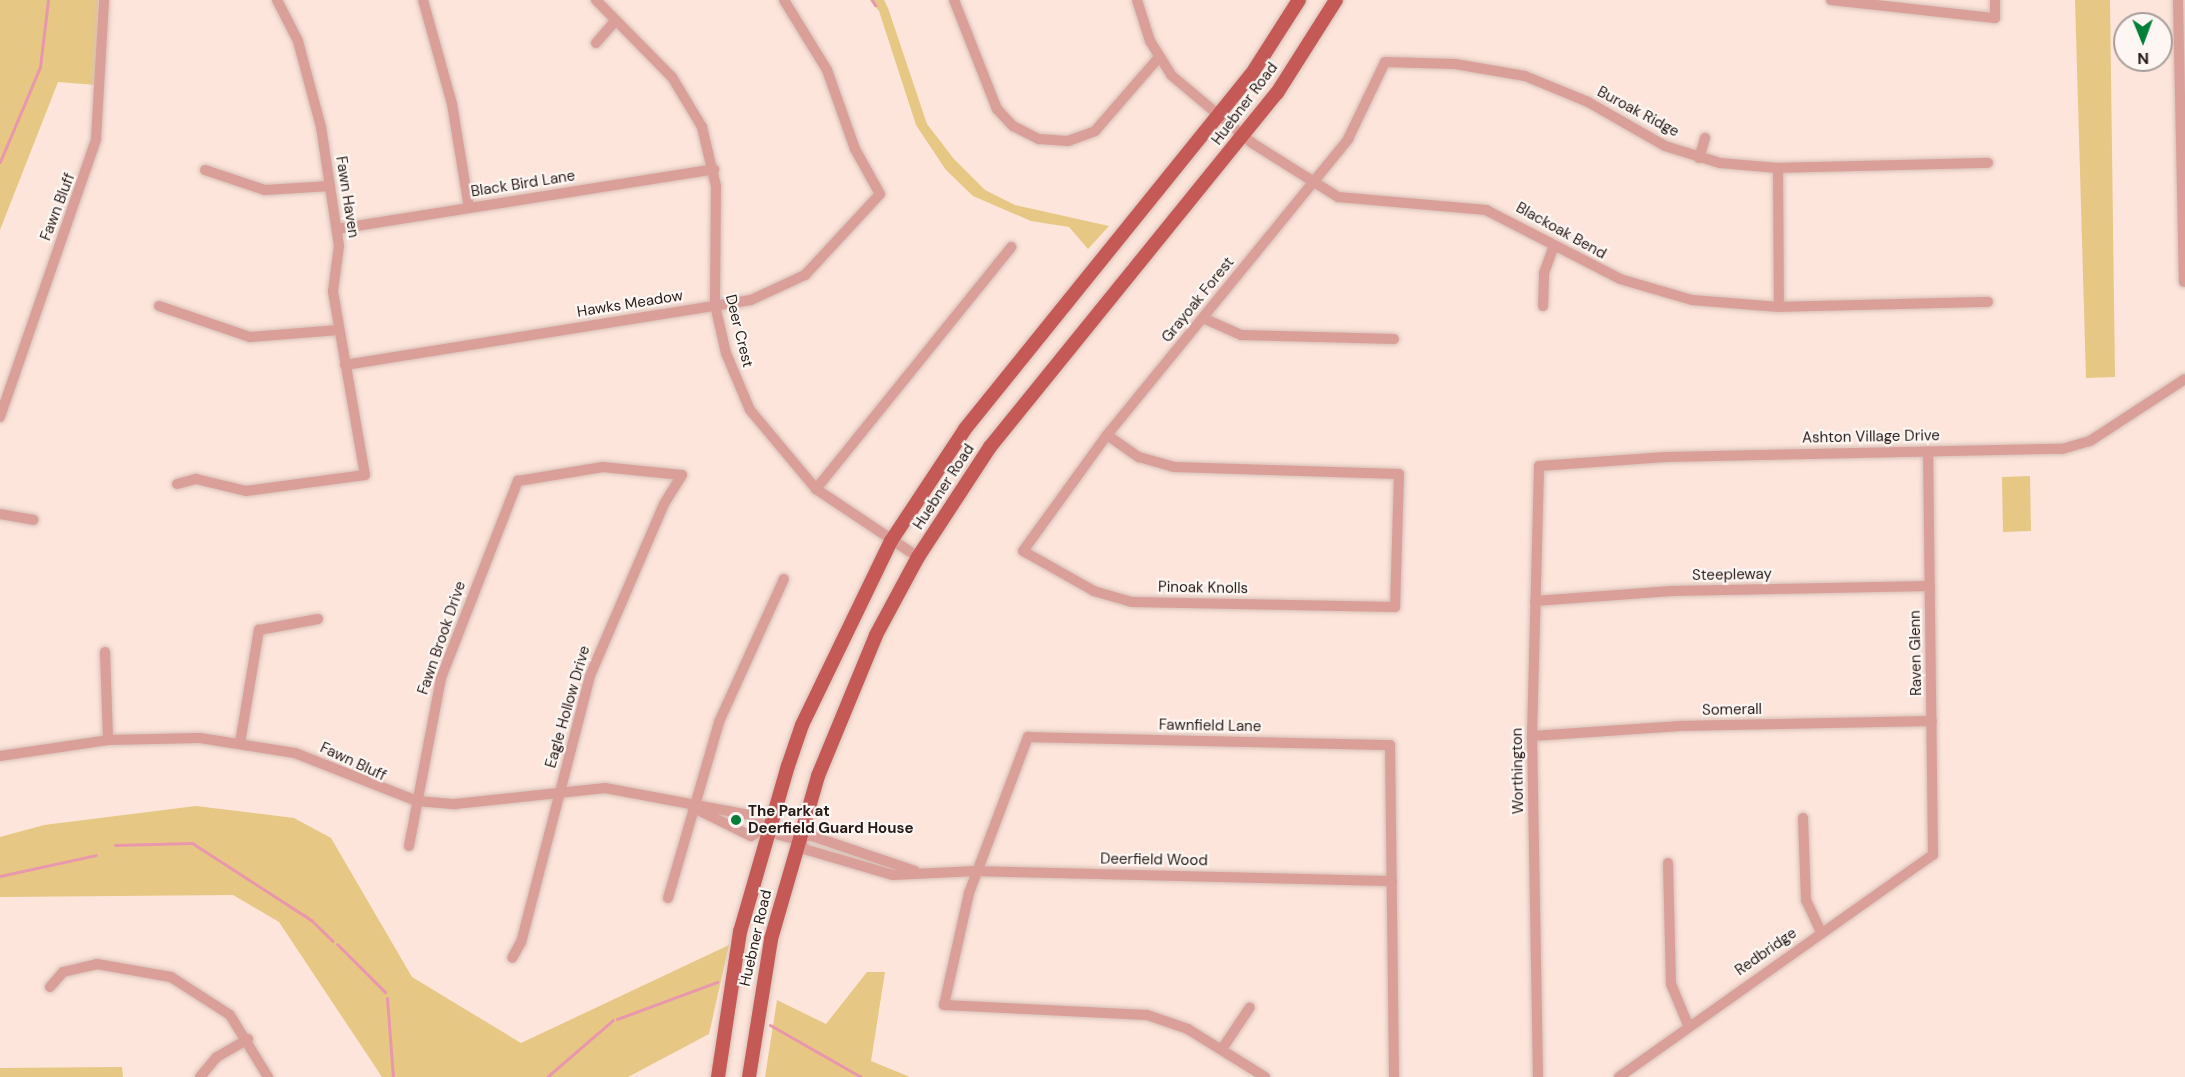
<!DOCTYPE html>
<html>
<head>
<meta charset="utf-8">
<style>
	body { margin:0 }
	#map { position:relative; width:2185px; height:1077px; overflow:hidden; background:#fde5db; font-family:"DM Sans",sans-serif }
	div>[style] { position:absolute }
	.green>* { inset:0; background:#e6c884 }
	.stream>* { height:3px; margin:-1.5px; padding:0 1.5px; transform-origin:1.5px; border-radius:1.5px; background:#e997ad }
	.roads { filter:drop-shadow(0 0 2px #d7c0b7) drop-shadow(0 0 2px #d7c0b7) }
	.minor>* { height:10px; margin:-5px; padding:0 5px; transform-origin:5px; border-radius:5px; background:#db9f9a }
	.major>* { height:14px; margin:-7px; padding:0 7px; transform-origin:7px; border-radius:7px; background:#c45956 }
	.dots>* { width:16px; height:16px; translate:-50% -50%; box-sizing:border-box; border:3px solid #fef6f3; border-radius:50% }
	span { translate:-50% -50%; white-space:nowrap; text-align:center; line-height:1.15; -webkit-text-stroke:4.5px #fef6f3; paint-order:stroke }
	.street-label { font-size:15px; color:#281a14 }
	.poi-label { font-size:15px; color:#281a14; font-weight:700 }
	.left { translate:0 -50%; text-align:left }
	.north { position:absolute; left:2113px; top:12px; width:60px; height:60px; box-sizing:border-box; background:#fef6f3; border:2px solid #a89e9a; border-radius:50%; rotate:179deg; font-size:16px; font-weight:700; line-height:24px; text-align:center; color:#281a14 }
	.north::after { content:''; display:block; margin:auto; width:21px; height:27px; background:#017f37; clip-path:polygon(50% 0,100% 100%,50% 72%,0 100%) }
</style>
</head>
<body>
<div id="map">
	<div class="green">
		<i style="clip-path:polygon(0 0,98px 0,96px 85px,58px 82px,0 230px)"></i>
		<i style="clip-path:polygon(870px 0,884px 0,888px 8px,927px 124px,954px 159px,985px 190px,1015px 205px,1109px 226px,1088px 249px,1069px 227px,1031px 221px,973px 196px,946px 170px,916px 125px,879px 11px)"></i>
		<i style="clip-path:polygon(2075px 0,2110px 0,2115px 377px,2086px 378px)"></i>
		<i style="clip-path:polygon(2030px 476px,2031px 531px,2003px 532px,2002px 477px)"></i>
		<i style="clip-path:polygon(196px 806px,294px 818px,331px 838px,412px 977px,521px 1043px,729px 945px,709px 1034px,628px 1077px,382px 1077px,279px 922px,233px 895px,0 897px,0 837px,44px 825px)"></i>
		<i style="clip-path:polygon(867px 972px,885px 972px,871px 1061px,910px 1077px,765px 1077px,777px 1000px,826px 1024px)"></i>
		<i style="clip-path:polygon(122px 1067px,123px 1077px,0 1077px,0 1068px)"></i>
	</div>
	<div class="stream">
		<i style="left:872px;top:0;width:6px;rotate:59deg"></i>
		<i style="left:0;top:162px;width:103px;rotate:-67.2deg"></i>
		<i style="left:40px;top:67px;width:67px;rotate:-83.2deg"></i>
		<i style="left:115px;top:845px;width:77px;rotate:-1.5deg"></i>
		<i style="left:192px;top:843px;width:142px;rotate:32.9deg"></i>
		<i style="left:311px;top:920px;width:30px;rotate:44deg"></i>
		<i style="left:0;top:876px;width:98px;rotate:-12.3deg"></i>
		<i style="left:337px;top:944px;width:68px;rotate:45deg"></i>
		<i style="left:387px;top:998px;width:79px;rotate:85.7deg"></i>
		<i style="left:617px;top:1019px;width:107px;rotate:-20.3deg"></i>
		<i style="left:770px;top:1025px;width:105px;rotate:29.7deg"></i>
		<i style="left:547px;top:1077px;width:87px;rotate:-40.8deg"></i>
	</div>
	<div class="roads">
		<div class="minor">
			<i style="left:423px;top:0;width:108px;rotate:74.4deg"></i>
			<i style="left:452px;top:104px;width:105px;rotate:80.7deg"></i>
			<i style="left:596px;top:0;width:108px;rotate:45.4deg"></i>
			<i style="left:672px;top:77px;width:58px;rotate:59deg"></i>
			<i style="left:702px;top:127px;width:61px;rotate:76.7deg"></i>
			<i style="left:716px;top:186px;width:119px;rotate:90.5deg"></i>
			<i style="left:715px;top:305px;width:49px;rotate:77.1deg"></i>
			<i style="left:726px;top:353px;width:62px;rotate:67.2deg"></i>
			<i style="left:750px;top:410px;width:103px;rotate:50.1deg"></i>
			<i style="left:816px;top:489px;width:123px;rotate:33.7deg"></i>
			<i style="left:954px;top:0;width:117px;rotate:68.5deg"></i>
			<i style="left:997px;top:109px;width:23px;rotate:47deg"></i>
			<i style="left:1013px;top:126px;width:29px;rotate:27deg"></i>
			<i style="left:1039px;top:139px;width:29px;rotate:4deg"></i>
			<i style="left:1068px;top:141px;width:29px;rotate:-20deg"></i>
			<i style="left:1095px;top:131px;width:98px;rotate:-49.1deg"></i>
			<i style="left:1137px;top:0;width:43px;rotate:72.4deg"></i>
			<i style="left:1150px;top:41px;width:40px;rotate:58deg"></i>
			<i style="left:1171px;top:75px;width:106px;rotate:40deg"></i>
			<i style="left:1252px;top:143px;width:102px;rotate:32.1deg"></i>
			<i style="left:1338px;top:197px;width:149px;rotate:5deg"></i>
			<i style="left:1486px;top:210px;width:151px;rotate:27.2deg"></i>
			<i style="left:1620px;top:279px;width:75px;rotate:16.3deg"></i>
			<i style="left:1692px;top:300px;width:87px;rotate:4.6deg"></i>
			<i style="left:1779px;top:307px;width:209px;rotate:-1.4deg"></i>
			<i style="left:1831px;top:0;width:165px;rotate:6.3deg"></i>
			<i style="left:1995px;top:18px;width:18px;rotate:-90deg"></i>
			<i style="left:2178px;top:0;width:282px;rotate:88.8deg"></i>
			<i style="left:596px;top:43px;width:28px;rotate:-49deg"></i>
			<i style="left:1699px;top:158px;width:21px;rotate:-73deg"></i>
			<i style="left:1778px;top:168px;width:139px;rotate:89.6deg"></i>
			<i style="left:205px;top:170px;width:63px;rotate:18.4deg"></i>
			<i style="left:265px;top:190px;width:65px;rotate:-3.5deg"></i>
			<i style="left:337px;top:229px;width:382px;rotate:-9deg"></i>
			<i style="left:159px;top:306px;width:96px;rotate:18.8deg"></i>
			<i style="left:250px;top:337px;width:89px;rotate:-4.5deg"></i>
			<i style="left:1543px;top:306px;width:33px;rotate:-88deg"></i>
			<i style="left:1544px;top:273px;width:29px;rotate:-70deg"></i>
			<i style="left:1203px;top:318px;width:42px;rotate:24.1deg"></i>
			<i style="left:1241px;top:335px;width:153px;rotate:1.5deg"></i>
			<i style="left:345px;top:365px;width:411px;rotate:-9.1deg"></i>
			<i style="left:751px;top:300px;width:60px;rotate:-24.8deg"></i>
			<i style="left:805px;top:275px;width:110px;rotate:-47.2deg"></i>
			<i style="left:880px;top:194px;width:51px;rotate:-119.1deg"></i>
			<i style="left:855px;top:149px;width:84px;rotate:-109.5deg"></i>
			<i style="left:827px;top:70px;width:82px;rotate:-121.6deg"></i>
			<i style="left:0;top:417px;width:294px;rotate:-70.9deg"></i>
			<i style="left:96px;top:139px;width:139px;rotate:-86.7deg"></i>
			<i style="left:1107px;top:435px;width:39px;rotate:35deg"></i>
			<i style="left:1139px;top:457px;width:36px;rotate:16deg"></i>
			<i style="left:1174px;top:467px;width:225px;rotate:1.8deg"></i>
			<i style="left:1399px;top:474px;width:133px;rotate:91.7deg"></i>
			<i style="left:1395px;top:607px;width:263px;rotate:-178.9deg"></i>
			<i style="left:1132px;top:602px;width:40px;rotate:-164deg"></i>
			<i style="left:1094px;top:591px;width:81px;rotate:-150.6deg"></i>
			<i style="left:1023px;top:551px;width:143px;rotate:-54.1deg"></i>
			<i style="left:1107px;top:435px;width:382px;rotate:-50.8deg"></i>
			<i style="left:1348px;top:139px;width:85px;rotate:-64.3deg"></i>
			<i style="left:1385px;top:62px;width:70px;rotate:1.6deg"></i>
			<i style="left:1455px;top:64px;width:71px;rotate:9.7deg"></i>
			<i style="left:1525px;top:76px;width:68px;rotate:22.4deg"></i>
			<i style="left:1588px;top:102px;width:89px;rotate:29.7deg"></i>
			<i style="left:1665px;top:146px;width:58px;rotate:17.2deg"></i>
			<i style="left:1720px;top:163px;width:58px;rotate:4.9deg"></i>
			<i style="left:1778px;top:168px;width:210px;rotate:-1.4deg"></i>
			<i style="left:177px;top:484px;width:20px;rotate:-15deg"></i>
			<i style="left:196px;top:479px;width:51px;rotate:13.5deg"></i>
			<i style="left:246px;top:491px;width:120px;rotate:-7.7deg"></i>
			<i style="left:365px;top:475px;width:187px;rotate:-99.9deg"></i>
			<i style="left:333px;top:291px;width:45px;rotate:-82.4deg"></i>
			<i style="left:339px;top:246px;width:120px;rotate:-98.6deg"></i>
			<i style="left:321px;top:127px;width:89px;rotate:-105deg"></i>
			<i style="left:298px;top:41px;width:46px;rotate:-117.1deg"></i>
			<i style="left:816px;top:489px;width:311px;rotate:-51.1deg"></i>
			<i style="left:0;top:514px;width:34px;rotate:10deg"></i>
			<i style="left:1535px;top:601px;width:137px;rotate:-4.2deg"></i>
			<i style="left:1672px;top:591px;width:258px;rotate:-1.1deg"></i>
			<i style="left:105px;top:652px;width:88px;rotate:88deg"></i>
			<i style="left:1532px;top:736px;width:145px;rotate:-3.9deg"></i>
			<i style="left:1677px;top:726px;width:255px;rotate:-1.1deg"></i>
			<i style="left:240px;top:743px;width:115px;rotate:-80.5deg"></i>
			<i style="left:259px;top:630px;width:60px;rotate:-10.6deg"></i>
			<i style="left:0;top:756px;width:109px;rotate:-8.4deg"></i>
			<i style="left:108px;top:740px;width:92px;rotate:-1.2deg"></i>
			<i style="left:200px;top:738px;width:96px;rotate:9deg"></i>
			<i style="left:295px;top:753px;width:131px;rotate:21.5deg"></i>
			<i style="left:417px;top:801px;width:38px;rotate:5deg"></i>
			<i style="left:455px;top:804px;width:151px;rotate:-6.1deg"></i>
			<i style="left:605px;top:788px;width:153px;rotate:10.6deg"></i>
			<i style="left:755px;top:816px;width:21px;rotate:51deg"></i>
			<i style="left:768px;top:832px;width:31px;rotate:15deg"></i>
			<i style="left:798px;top:840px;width:12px;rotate:-24deg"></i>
			<i style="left:809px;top:835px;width:112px;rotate:18.8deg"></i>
			<i style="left:692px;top:807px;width:66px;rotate:26.2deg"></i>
			<i style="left:751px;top:836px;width:13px;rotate:-29deg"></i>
			<i style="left:1803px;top:818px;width:82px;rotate:87.9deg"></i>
			<i style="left:1806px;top:900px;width:35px;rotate:65deg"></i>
			<i style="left:801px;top:840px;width:9px;rotate:72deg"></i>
			<i style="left:804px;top:849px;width:93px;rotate:16.3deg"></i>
			<i style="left:893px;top:875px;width:83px;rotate:-2.8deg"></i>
			<i style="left:976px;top:871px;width:416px;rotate:1.4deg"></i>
			<i style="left:409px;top:846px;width:171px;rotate:-79.2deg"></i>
			<i style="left:441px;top:678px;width:212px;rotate:-68.7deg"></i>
			<i style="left:518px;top:481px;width:86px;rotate:-9.4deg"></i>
			<i style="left:603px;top:467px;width:79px;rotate:5.8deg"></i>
			<i style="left:682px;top:475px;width:34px;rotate:122deg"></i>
			<i style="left:664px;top:504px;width:187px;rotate:113.3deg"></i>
			<i style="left:590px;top:676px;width:275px;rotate:104.5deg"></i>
			<i style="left:521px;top:942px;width:18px;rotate:119deg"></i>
			<i style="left:1668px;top:863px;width:121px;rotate:88.6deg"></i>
			<i style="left:1671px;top:984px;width:44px;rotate:67.5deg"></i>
			<i style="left:668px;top:898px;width:183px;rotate:-73.8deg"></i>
			<i style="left:719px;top:722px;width:157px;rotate:-65.6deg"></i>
			<i style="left:50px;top:987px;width:20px;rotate:-49deg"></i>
			<i style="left:63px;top:972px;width:35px;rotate:-13deg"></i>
			<i style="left:97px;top:964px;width:75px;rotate:10deg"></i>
			<i style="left:171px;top:977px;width:70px;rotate:32.8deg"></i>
			<i style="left:230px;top:1015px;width:73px;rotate:58.5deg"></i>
			<i style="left:1222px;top:1049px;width:50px;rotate:-56.3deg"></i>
			<i style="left:200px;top:1077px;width:26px;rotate:-50deg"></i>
			<i style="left:217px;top:1057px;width:36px;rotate:-30deg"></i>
			<i style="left:1265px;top:1077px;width:91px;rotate:-148.1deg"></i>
			<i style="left:1188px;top:1029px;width:43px;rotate:-161.1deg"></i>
			<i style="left:1147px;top:1015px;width:203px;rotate:-177.2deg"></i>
			<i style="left:944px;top:1005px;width:115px;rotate:-77.4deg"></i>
			<i style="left:969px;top:893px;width:167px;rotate:-69.3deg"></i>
			<i style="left:1028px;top:737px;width:362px;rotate:1.3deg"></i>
			<i style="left:1390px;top:745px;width:332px;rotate:89.3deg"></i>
			<i style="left:1538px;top:1077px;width:341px;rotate:-91deg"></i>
			<i style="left:1532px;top:736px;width:270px;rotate:-88.5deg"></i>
			<i style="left:1539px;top:466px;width:127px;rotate:-4.1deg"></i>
			<i style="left:1666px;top:457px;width:396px;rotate:-1.2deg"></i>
			<i style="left:2062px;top:449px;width:29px;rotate:-16deg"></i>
			<i style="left:2090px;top:441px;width:113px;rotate:-33.1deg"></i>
			<i style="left:1619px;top:1077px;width:385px;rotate:-35.3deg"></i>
			<i style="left:1933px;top:855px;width:404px;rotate:-90.7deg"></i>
		</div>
		<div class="major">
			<i style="left:718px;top:1077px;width:147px;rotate:-81.4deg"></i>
			<i style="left:740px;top:932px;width:173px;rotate:-73.9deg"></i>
			<i style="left:788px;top:766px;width:43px;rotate:-71.1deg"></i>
			<i style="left:802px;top:725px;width:204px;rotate:-64.2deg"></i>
			<i style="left:891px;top:541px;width:134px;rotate:-56.5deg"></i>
			<i style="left:965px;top:429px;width:455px;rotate:-51.1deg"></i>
			<i style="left:1251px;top:75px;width:89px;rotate:-57.4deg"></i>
			<i style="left:749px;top:1077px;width:140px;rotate:-80.9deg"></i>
			<i style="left:771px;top:939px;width:170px;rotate:-73.9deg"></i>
			<i style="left:818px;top:776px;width:152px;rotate:-67.6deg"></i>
			<i style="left:876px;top:635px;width:89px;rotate:-61.7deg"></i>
			<i style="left:918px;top:557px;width:131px;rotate:-56.8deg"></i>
			<i style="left:990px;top:447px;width:456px;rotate:-51deg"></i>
			<i style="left:1277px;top:93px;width:110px;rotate:-57.6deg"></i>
		</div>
	</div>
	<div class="dots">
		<i style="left:736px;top:820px;background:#017f37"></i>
	</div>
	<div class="street-label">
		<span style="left:1245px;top:104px;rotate:-53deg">Huebner Road</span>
		<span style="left:1638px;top:112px;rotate:28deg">Buroak Ridge</span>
		<span style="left:523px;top:184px;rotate:-9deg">Black Bird Lane</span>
		<span style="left:347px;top:197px;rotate:81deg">Fawn Haven</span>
		<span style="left:58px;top:207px;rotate:-69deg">Fawn Bluff</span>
		<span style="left:1561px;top:231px;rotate:29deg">Blackoak Bend</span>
		<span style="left:1198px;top:300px;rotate:-51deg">Grayoak Forest</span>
		<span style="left:630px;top:304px;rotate:-9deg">Hawks Meadow</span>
		<span style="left:739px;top:331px;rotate:76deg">Deer Crest</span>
		<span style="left:1871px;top:437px;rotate:-1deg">Ashton Village Drive</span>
		<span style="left:944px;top:487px;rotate:-57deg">Huebner Road</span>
		<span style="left:1732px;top:575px;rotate:-1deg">Steepleway</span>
		<span style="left:1203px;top:588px;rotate:1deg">Pinoak Knolls</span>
		<span style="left:442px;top:638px;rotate:-71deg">Fawn Brook Drive</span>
		<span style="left:1916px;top:653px;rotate:-91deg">Raven Glenn</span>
		<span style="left:568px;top:707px;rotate:-74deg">Eagle Hollow Drive</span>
		<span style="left:1732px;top:710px;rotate:-1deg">Somerall</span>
		<span style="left:1210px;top:726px;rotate:1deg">Fawnfield Lane</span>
		<span style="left:353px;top:762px;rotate:25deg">Fawn Bluff</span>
		<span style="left:1518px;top:771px;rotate:-91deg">Worthington</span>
		<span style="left:1154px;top:860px;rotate:1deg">Deerfield Wood</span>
		<span style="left:756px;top:938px;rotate:-77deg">Huebner Road</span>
		<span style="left:1766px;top:952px;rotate:-35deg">Redbridge</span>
	</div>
	<div class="poi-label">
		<span class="left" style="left:748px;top:820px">The Park at<br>Deerfield Guard House</span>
	</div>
	<div class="north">N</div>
</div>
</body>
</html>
